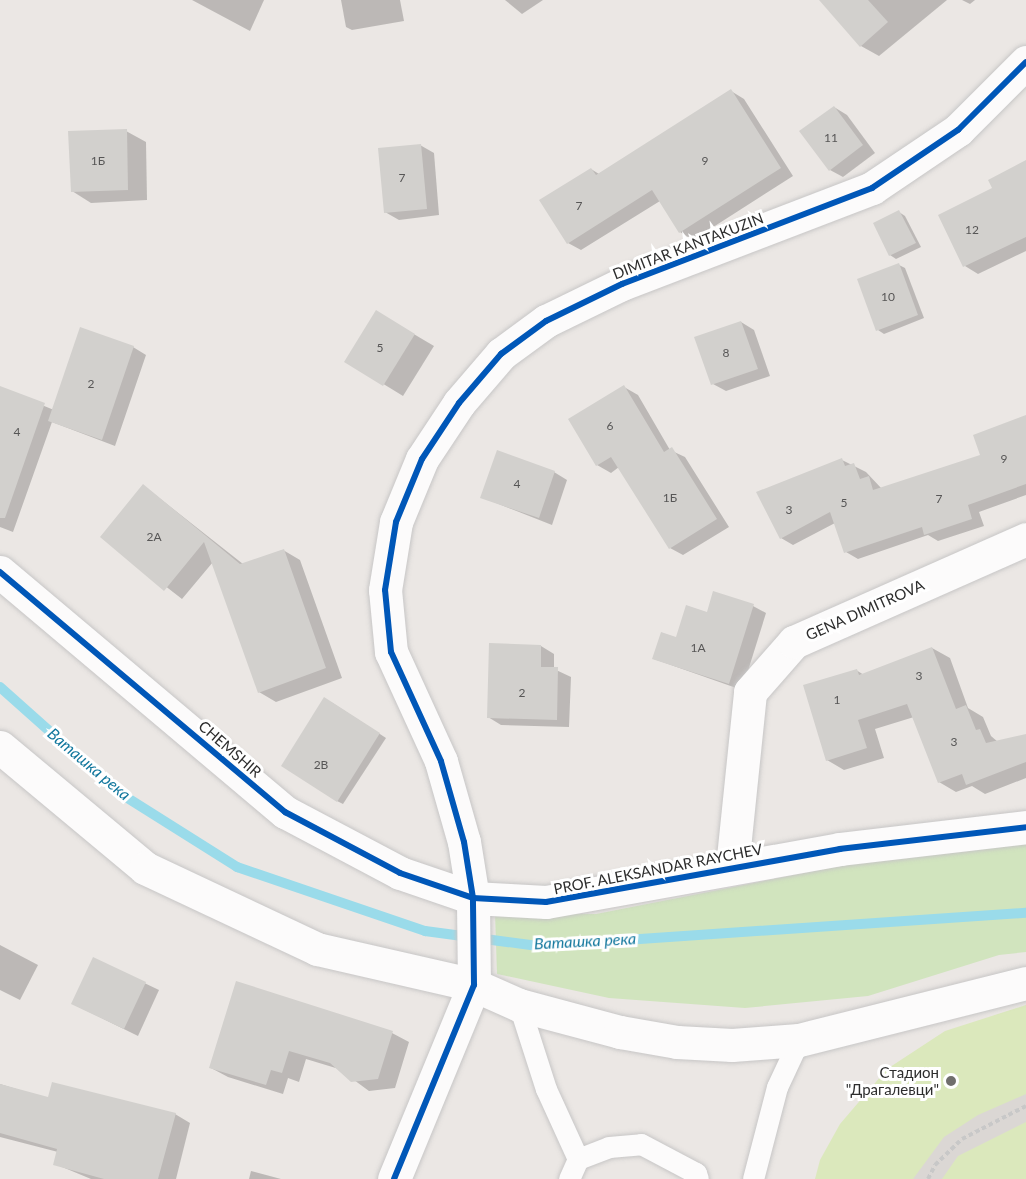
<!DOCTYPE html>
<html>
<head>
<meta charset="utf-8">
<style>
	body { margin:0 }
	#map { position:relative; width:1026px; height:1179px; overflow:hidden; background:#ebe7e4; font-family:Lato,sans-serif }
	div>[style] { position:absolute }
	.green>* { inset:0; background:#d1e4be }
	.pitch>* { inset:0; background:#dbe8bc }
	.plaza>* { inset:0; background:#dbd7d4 }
	.shadow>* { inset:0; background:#0003 }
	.stream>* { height:10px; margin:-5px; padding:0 5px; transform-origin:5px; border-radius:5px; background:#9adbea }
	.building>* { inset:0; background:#d2d0cd }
	.path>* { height:4px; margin-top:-2px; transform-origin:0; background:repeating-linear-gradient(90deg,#c8c8c8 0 4.5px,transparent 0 7.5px) }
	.roads { filter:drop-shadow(0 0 2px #c7c6c6) drop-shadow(0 0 2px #c7c6c6) }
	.service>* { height:21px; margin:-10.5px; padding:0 10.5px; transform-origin:10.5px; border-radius:10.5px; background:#fcfbfb }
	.minor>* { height:33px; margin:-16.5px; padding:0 16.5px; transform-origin:16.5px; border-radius:16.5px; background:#fcfbfb }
	.cycleway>* { height:6px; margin:-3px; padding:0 3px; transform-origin:3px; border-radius:3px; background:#0057b8 }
	.dots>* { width:16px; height:16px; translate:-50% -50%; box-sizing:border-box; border:3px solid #fff; border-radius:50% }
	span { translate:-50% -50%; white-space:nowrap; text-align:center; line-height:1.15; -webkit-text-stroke:6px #fff; paint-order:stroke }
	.number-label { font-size:12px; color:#575656 }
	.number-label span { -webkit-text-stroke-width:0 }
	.street-label { font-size:15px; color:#2d2d2d }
	.poi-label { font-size:15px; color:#2d2d2d }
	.right { translate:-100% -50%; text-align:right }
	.water-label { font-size:16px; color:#12779d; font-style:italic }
</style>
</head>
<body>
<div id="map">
	<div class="green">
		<i style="clip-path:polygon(1026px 843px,1026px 952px,999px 955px,868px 996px,745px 1008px,609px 998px,497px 974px,495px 913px,596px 914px,875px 859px)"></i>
	</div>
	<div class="pitch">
		<i style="clip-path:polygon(1026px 1005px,1026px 1179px,815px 1179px,820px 1160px,840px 1124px,887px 1069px,945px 1031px)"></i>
	</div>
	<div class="plaza">
		<i style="clip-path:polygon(1026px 1094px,1026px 1122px,958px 1156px,942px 1179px,913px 1179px,944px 1137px,978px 1115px)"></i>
	</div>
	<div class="shadow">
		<i style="clip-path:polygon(192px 0,264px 0,250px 31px)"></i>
		<i style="clip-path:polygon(341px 0,400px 0,404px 21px,352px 30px,346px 27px)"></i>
		<i style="clip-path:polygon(505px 0,543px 0,522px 14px)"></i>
		<i style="clip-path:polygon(841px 0,947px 0,879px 56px,861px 46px)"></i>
		<i style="clip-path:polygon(962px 0,975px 0,970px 4px)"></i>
		<i style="clip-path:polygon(731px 91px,744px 99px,793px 176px,693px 240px,680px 232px,660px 201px,581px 250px,568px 243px,591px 169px,599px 174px)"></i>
		<i style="clip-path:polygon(834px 107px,847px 115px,875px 153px,843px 177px,830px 170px)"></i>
		<i style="clip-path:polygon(126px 131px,146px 142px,147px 200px,91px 203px,72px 191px)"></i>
		<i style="clip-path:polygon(420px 145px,434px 153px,439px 215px,399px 220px,385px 212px)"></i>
		<i style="clip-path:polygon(1026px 167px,1026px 251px,978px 274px,965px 266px,994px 189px)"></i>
		<i style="clip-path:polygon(899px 212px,905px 216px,921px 247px,896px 259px,890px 255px)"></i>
		<i style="clip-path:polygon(899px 265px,905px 268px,924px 318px,884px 334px,878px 330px)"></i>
		<i style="clip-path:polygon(741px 322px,754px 330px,770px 376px,726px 391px,713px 384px)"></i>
		<i style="clip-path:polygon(395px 323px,434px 346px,403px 396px,346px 361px)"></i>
		<i style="clip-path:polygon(133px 347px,146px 355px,115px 446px,52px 422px,13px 532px,0 527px,0 388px,54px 410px)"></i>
		<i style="clip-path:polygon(624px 387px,638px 395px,670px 450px,685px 457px,729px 527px,683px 555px,670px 548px,619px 467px,611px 473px,597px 465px)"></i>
		<i style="clip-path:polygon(1026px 420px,1026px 495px,979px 512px,984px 526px,938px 541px,928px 535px,858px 559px,846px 552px,835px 523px,793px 545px,781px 538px,842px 460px,866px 472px,882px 489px,982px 456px)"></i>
		<i style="clip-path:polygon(554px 472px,567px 480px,552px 525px,481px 497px)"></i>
		<i style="clip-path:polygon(144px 486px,243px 564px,283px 550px,300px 560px,342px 678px,276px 702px,259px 692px,213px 562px,182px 599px,102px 537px)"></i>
		<i style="clip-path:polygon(753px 606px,766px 613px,742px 690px,654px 659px,677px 639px)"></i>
		<i style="clip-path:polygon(490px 644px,541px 646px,554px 654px,554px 669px,571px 677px,569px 727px,501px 725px,488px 717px)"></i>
		<i style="clip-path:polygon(932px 648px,950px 658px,968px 708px,983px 717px,991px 736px,998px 742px,1026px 736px,1026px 778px,985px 794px,972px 786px,956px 792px,939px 782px,914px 717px,875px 729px,884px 758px,844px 770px,827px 760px,856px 670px,864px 675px)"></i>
		<i style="clip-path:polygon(331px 702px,386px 738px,343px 804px,337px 801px)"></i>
		<i style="clip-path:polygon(0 945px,38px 965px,20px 1000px,0 990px)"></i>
		<i style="clip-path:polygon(94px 959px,159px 990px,138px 1036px,73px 1004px)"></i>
		<i style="clip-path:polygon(237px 983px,392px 1033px,409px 1042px,395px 1088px,369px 1091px,339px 1069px,306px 1059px,299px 1082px,288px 1078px,283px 1094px,228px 1077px,211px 1068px)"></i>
		<i style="clip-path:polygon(0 1084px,49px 1099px,175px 1114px,190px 1123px,176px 1179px,91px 1179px,55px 1164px,58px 1152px,0 1137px)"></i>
		<i style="clip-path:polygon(251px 1171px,281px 1179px,249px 1179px)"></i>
	</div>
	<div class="stream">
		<i style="left:0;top:687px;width:158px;rotate:41.7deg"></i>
		<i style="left:118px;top:792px;width:141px;rotate:32.2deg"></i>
		<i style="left:237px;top:867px;width:199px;rotate:18.8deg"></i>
		<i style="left:425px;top:931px;width:114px;rotate:7.6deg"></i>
		<i style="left:538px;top:946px;width:489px;rotate:-3.9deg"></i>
	</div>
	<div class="building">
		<i style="clip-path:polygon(819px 0,868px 0,888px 22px,860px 47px)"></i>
		<i style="clip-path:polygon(731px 89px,781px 168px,679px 233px,652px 190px,567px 244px,539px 200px,591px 168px,596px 175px)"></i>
		<i style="clip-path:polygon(834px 106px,863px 145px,829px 171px,799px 131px)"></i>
		<i style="clip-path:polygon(127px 129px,128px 190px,71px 192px,68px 131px)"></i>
		<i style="clip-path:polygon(421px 144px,427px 209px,384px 213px,378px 148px)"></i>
		<i style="clip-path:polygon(1026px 160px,1026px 237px,963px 267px,938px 215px,992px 188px,988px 180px)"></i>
		<i style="clip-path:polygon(899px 210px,916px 243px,889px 256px,873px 223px)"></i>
		<i style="clip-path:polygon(899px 263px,918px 315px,876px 331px,857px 279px)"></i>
		<i style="clip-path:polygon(376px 310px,415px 334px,383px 386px,344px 362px)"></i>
		<i style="clip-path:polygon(741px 321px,758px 369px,711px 385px,694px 337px)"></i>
		<i style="clip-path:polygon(80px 327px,134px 346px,102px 440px,48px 421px)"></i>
		<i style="clip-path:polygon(624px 385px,664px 452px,672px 447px,717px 519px,669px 549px,611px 457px,596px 466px,568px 419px)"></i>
		<i style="clip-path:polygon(0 386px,45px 403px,5px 518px,0 518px)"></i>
		<i style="clip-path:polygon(1026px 415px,1026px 484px,968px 505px,972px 519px,924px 535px,922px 527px,844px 553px,830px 512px,780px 539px,756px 492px,842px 458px,845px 466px,854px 463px,860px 479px,869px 476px,873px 490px,980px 455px,973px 435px)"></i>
		<i style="clip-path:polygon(497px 450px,555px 471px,539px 518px,480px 498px)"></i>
		<i style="clip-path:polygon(143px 484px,240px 564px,284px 549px,326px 668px,258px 693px,204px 542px,164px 591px,100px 537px)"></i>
		<i style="clip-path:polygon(713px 591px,754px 604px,729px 684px,652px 659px,661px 632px,676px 637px,686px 605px,707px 612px)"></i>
		<i style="clip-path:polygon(489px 643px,541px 645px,541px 667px,558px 667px,557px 720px,487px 718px)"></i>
		<i style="clip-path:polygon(932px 647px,956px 709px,966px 705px,976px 730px,980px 729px,986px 743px,1026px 734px,1026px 762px,966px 785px,962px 774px,938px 783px,907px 704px,858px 720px,867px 748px,826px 761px,803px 685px,857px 669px,859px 675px)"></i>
		<i style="clip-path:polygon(324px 697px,380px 733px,337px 802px,281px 766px)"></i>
		<i style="clip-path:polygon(93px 957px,146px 982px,124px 1029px,71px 1004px)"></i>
		<i style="clip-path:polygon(236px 981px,393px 1031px,378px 1079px,351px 1082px,330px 1063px,289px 1051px,282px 1073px,271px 1070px,266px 1085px,209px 1068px)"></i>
		<i style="clip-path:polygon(52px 1082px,176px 1113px,158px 1179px,104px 1179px,53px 1165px,57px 1149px,0 1133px,0 1084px,48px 1097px)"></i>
	</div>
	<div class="path">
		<i style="left:928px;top:1179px;width:16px;rotate:-63deg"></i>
		<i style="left:935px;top:1165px;width:37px;rotate:-44deg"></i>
		<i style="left:962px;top:1139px;width:72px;rotate:-27.3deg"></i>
	</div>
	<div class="roads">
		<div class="service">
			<i style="left:519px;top:1005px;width:88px;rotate:72.2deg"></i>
			<i style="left:546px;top:1089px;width:77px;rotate:65.4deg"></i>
			<i style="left:569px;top:1179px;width:22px;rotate:-66deg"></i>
			<i style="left:578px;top:1159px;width:33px;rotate:-21deg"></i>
			<i style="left:609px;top:1147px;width:32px;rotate:-5deg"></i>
			<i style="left:641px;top:1144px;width:62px;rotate:27.8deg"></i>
			<i style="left:696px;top:1173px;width:6px;rotate:72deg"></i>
			<i style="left:753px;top:1179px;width:95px;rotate:-75.4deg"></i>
			<i style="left:777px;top:1087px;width:52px;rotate:-64.9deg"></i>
		</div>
		<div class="minor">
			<i style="left:0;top:572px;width:373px;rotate:40.1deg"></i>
			<i style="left:285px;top:812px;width:130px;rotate:27.9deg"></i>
			<i style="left:400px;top:873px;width:77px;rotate:18.9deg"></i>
			<i style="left:473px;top:898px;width:73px;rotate:3.1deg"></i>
			<i style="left:546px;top:902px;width:299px;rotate:-10.2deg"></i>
			<i style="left:840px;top:849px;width:187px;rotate:-6.7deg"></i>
			<i style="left:0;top:747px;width:189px;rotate:39.8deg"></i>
			<i style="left:145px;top:868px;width:190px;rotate:25.2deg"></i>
			<i style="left:317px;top:949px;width:161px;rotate:12.9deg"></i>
			<i style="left:474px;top:985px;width:49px;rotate:24deg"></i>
			<i style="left:519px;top:1005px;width:105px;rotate:15deg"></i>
			<i style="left:620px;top:1032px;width:58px;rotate:10deg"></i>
			<i style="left:677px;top:1042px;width:55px;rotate:3.1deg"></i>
			<i style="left:732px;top:1045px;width:67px;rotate:-4.3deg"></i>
			<i style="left:799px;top:1040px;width:234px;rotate:-14.1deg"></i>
			<i style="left:732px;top:867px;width:176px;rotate:-84.1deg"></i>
			<i style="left:750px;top:692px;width:67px;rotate:-48.7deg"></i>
			<i style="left:794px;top:642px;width:254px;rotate:-23.9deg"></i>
			<i style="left:394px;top:1179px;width:210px;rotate:-67.6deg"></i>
			<i style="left:474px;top:985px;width:87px;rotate:-90.7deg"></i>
			<i style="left:473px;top:898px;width:57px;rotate:-99.1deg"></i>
			<i style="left:464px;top:842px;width:84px;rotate:-105.9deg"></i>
			<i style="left:441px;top:761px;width:120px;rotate:-114.6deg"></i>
			<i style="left:391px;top:652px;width:62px;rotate:-95.5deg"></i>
			<i style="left:385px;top:590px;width:69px;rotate:-80.8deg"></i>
			<i style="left:396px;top:522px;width:68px;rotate:-67.6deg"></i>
			<i style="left:422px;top:459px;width:67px;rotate:-56.5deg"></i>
			<i style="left:459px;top:403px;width:65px;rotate:-49.4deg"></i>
			<i style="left:501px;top:354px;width:56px;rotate:-36.3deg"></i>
			<i style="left:546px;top:321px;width:85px;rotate:-26deg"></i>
			<i style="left:622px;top:284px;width:268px;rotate:-21deg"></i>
			<i style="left:872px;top:188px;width:104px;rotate:-34deg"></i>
			<i style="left:958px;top:130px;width:96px;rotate:-45deg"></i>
		</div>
	</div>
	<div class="cycleway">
		<i style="left:0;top:572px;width:373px;rotate:40.1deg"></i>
		<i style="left:285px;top:812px;width:130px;rotate:27.9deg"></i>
		<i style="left:400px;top:873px;width:77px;rotate:18.9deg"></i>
		<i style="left:473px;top:898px;width:73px;rotate:3.1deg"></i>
		<i style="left:546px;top:902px;width:299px;rotate:-10.2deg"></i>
		<i style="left:840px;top:849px;width:187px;rotate:-6.7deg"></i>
		<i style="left:394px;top:1179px;width:210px;rotate:-67.6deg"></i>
		<i style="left:474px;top:985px;width:87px;rotate:-90.7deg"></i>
		<i style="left:473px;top:898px;width:57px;rotate:-99.1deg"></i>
		<i style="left:464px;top:842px;width:84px;rotate:-105.9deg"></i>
		<i style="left:441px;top:761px;width:120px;rotate:-114.6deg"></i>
		<i style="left:391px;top:652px;width:62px;rotate:-95.5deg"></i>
		<i style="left:385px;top:590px;width:69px;rotate:-80.8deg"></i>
		<i style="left:396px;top:522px;width:68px;rotate:-67.6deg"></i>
		<i style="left:422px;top:459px;width:67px;rotate:-56.5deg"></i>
		<i style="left:459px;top:403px;width:65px;rotate:-49.4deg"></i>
		<i style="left:501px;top:354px;width:56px;rotate:-36.3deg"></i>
		<i style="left:546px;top:321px;width:85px;rotate:-26deg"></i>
		<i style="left:622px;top:284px;width:268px;rotate:-21deg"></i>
		<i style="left:872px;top:188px;width:104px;rotate:-34deg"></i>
		<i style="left:958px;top:130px;width:96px;rotate:-45deg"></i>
	</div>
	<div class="dots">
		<i style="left:951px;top:1081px;background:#706e6d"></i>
	</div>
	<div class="number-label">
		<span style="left:831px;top:138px">11</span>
		<span style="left:98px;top:161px">1Б</span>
		<span style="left:705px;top:161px">9</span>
		<span style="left:402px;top:178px">7</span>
		<span style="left:579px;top:206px">7</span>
		<span style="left:972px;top:230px">12</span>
		<span style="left:888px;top:297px">10</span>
		<span style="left:380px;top:348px">5</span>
		<span style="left:726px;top:353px">8</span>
		<span style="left:91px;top:384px">2</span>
		<span style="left:610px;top:426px">6</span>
		<span style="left:17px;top:432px">4</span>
		<span style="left:1004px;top:459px">9</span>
		<span style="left:517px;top:484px">4</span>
		<span style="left:670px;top:498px">1Б</span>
		<span style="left:939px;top:499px">7</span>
		<span style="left:844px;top:503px">5</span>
		<span style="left:789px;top:510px">3</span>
		<span style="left:154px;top:537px">2А</span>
		<span style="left:698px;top:648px">1А</span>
		<span style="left:919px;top:676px">3</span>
		<span style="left:522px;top:693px">2</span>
		<span style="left:837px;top:700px">1</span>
		<span style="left:954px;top:742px">3</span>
		<span style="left:321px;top:765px">2В</span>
	</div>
	<div class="street-label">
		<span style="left:688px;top:246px;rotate:-21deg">DIMITAR KANTAKUZIN</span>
		<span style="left:865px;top:610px;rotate:-24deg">GENA DIMITROVA</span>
		<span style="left:230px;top:749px;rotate:41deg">CHEMSHIR</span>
		<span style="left:658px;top:869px;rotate:-11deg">PROF. ALEKSANDAR RAYCHEV</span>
	</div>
	<div class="poi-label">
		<span class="right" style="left:939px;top:1081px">Стадион<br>"Драгалевци"</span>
	</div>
	<div class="water-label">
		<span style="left:89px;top:764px;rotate:40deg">Ваташка река</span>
		<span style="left:585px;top:941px;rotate:-3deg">Ваташка река</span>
	</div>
</div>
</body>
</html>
